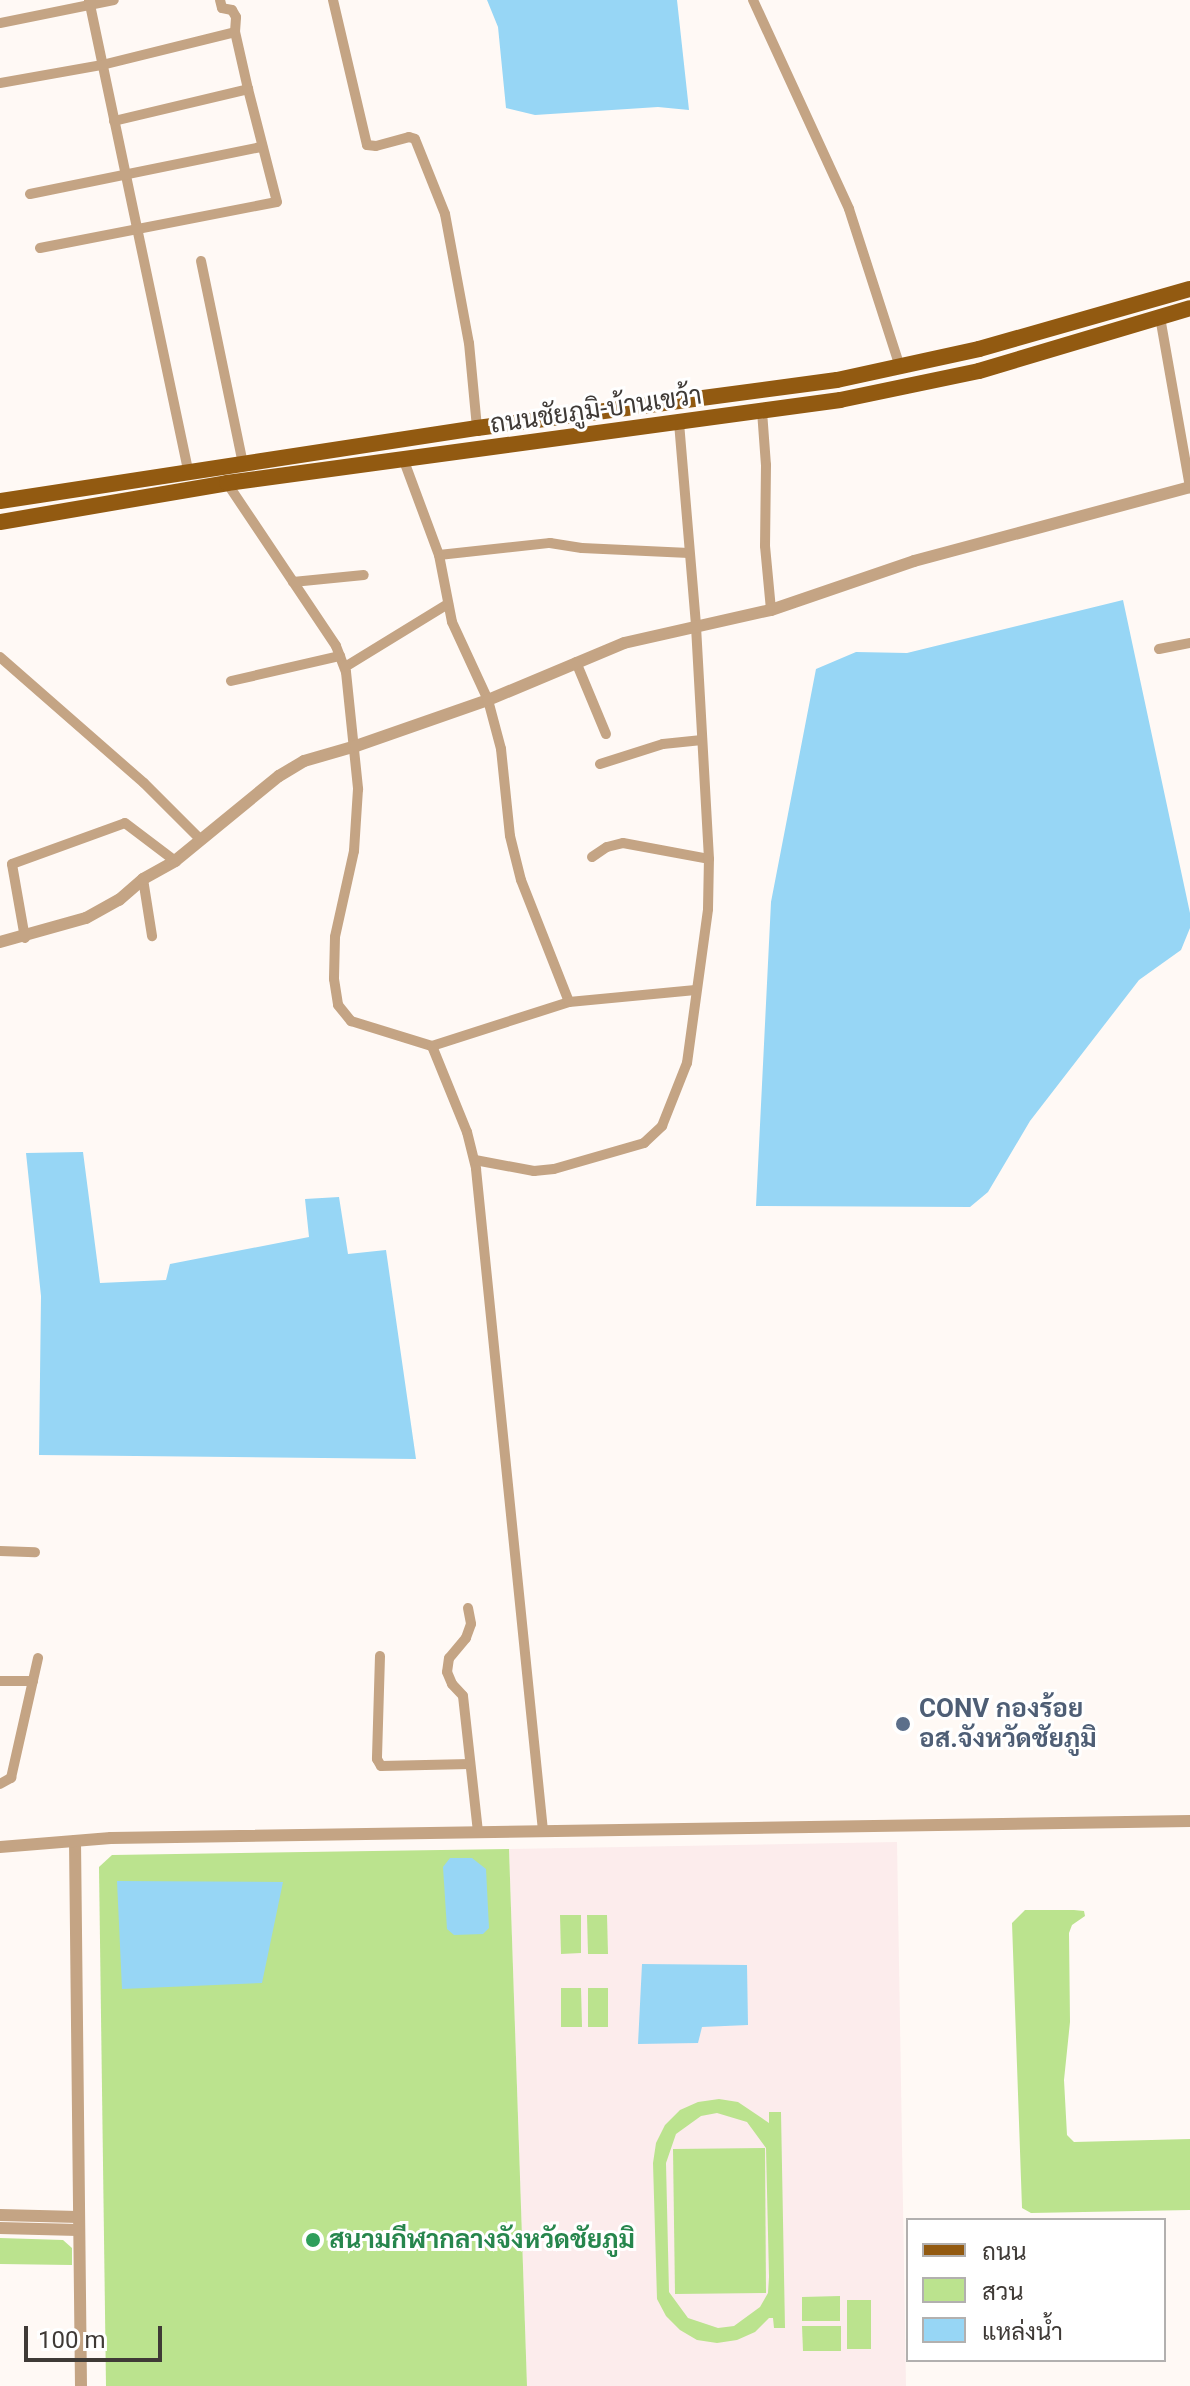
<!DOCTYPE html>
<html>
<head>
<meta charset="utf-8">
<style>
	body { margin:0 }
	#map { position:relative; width:1190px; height:2386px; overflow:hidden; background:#fff9f5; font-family:Roboto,Sarabun,sans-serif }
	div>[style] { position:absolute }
	.education>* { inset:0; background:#fcecec }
	.green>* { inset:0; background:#bbe38e }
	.water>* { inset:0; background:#97d6f5 }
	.minor>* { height:10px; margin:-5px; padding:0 5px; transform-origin:5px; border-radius:5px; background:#c4a484 }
	.tertiary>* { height:12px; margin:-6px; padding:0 6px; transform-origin:6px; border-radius:6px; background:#c4a484 }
	.primary>* { height:16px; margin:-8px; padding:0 8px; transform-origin:8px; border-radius:8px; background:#925a11 }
	.dots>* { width:22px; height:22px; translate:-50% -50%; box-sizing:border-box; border:4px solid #fff; border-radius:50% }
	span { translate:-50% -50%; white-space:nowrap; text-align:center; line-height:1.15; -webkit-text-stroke:6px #fff; paint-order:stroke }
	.street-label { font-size:26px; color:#3f3a36 }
	.service-label { font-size:26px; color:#4e5e75; font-weight:700 }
	.left { translate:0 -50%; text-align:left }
	.leisure-label { font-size:26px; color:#27864d; font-weight:700 }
	.legend { position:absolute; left:906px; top:2218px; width:260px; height:144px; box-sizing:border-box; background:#fff; border:2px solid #b2b0af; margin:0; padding:10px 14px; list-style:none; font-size:24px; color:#3f3a36 }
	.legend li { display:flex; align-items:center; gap:16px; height:40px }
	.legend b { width:40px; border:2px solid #b2b0af }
	.scale { position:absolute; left:24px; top:2326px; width:138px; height:36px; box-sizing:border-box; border:4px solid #3f3a36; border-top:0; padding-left:10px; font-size:24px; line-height:28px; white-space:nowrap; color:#3f3a36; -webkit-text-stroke:6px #fff; paint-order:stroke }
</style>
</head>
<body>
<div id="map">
	<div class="education">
		<i style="clip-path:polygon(897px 1842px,906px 2386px,527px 2386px,509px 1849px)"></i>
	</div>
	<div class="green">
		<i style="clip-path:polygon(509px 1849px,527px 2386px,106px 2386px,99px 1867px,112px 1855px)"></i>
		<i style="clip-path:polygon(1025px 1910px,1074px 1910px,1084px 1911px,1085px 1916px,1072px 1925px,1069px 1933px,1070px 2022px,1064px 2080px,1067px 2135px,1074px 2142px,1190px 2139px,1190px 2210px,1031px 2213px,1022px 2208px,1012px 1923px)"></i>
		<i style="clip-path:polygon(560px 1915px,581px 1915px,581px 1953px,561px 1954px)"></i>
		<i style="clip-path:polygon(587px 1915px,607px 1915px,608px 1954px,588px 1954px)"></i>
		<i style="clip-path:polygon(561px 1988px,581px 1988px,582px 2027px,561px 2027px)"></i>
		<i style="clip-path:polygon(588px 1988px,608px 1988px,608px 2027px,588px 2027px)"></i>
		<i style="clip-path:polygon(evenodd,719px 2099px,738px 2102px,769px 2123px,769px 2112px,781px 2112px,785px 2328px,774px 2328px,773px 2318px,769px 2318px,755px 2332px,737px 2340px,717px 2343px,697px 2340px,680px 2330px,666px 2316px,657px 2299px,653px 2163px,656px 2143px,665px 2125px,680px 2110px,698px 2102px,719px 2099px,717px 2113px,747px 2122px,766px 2148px,769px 2277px,768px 2293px,760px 2307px,734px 2326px,718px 2328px,688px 2318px,669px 2292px,666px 2163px,676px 2134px,701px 2116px,717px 2113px)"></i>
		<i style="clip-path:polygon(765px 2148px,766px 2293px,675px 2294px,673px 2149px)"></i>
		<i style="clip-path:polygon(0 2238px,63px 2240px,72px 2248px,72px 2265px,0 2264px)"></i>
		<i style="clip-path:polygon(840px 2296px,840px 2321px,802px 2321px,802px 2297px)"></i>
		<i style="clip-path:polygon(847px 2300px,871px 2300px,871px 2349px,847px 2349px)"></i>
		<i style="clip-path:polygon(802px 2326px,841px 2326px,841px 2351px,803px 2351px)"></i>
	</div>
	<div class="water">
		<i style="clip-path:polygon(487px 0,677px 0,689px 110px,658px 107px,535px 115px,506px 108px,498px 27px)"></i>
		<i style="clip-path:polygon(1123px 600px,1190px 913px,1190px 928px,1181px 950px,1139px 980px,1030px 1121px,988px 1192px,970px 1207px,756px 1206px,771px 902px,816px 669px,856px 652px,907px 653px)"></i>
		<i style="clip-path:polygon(83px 1152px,100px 1283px,166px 1280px,170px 1264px,309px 1237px,305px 1199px,339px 1197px,348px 1254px,386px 1250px,416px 1459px,39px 1455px,41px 1296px,26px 1153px)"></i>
		<i style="clip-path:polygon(450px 1858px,472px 1858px,486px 1869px,489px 1928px,483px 1934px,454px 1935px,447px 1929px,443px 1867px)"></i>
		<i style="clip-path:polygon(117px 1881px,283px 1882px,262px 1983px,122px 1989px)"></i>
		<i style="clip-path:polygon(642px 1964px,747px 1965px,748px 2025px,702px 2027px,698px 2043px,638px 2044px)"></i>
	</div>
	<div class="minor">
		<i style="left:89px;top:0;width:480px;rotate:78.1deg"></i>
		<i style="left:333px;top:0;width:149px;rotate:76.8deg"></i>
		<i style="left:367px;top:145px;width:9px;rotate:6deg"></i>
		<i style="left:376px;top:146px;width:34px;rotate:-15deg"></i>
		<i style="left:409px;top:137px;width:6px;rotate:18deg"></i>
		<i style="left:415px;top:139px;width:81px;rotate:68.2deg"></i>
		<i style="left:445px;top:214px;width:131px;rotate:79.5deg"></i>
		<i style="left:469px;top:343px;width:85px;rotate:84.6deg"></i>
		<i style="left:753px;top:0;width:230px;rotate:65.3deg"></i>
		<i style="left:849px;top:209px;width:166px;rotate:72.1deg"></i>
		<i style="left:0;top:23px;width:116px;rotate:-11.4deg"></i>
		<i style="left:0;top:83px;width:104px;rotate:-10deg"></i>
		<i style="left:102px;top:65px;width:137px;rotate:-13.9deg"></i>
		<i style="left:114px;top:121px;width:138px;rotate:-13.4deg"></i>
		<i style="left:30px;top:194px;width:237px;rotate:-11.5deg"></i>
		<i style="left:40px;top:248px;width:241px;rotate:-11deg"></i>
		<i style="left:277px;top:202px;width:117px;rotate:-104.4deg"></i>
		<i style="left:248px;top:89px;width:58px;rotate:-102.8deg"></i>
		<i style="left:235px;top:32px;width:15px;rotate:-86deg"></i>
		<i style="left:236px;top:17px;width:8px;rotate:-120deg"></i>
		<i style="left:232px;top:10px;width:10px;rotate:-169deg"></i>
		<i style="left:222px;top:8px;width:8px;rotate:-104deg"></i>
		<i style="left:201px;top:261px;width:207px;rotate:78.3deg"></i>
		<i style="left:1160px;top:317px;width:174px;rotate:80deg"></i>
		<i style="left:762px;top:411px;width:54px;rotate:85.8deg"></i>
		<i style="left:766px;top:465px;width:81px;rotate:90.7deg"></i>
		<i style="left:765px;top:546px;width:64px;rotate:84.6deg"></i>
		<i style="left:404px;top:461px;width:100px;rotate:69.6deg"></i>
		<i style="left:439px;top:555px;width:68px;rotate:79deg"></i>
		<i style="left:452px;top:622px;width:86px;rotate:65.2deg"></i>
		<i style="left:488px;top:700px;width:51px;rotate:75.1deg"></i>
		<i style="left:501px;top:749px;width:87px;rotate:84.1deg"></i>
		<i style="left:510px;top:836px;width:45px;rotate:76deg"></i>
		<i style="left:521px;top:880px;width:131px;rotate:68.5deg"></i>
		<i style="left:227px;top:483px;width:196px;rotate:56.2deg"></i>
		<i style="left:336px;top:646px;width:28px;rotate:69deg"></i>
		<i style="left:346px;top:672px;width:118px;rotate:84.1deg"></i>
		<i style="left:358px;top:789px;width:62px;rotate:93.7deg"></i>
		<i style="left:354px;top:851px;width:88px;rotate:102.5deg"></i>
		<i style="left:335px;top:937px;width:42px;rotate:91.4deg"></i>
		<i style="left:334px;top:979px;width:26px;rotate:81deg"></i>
		<i style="left:338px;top:1005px;width:21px;rotate:51deg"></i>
		<i style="left:351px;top:1021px;width:85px;rotate:17.2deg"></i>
		<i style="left:432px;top:1046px;width:144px;rotate:-17.8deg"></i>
		<i style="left:569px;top:1002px;width:127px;rotate:-5.4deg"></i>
		<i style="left:439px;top:555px;width:112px;rotate:-6.2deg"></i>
		<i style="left:550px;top:543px;width:32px;rotate:9deg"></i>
		<i style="left:582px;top:548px;width:107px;rotate:2.7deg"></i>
		<i style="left:293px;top:582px;width:71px;rotate:-5.6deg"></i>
		<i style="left:1159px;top:649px;width:32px;rotate:-11deg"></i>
		<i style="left:0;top:657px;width:191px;rotate:41.2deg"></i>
		<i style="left:144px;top:783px;width:81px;rotate:45deg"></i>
		<i style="left:576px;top:662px;width:78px;rotate:67.4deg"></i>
		<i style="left:345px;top:667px;width:121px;rotate:-31.5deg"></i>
		<i style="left:231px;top:681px;width:112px;rotate:-12.9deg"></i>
		<i style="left:600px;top:764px;width:66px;rotate:-17.6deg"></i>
		<i style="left:663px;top:744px;width:39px;rotate:-6deg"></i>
		<i style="left:592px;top:857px;width:18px;rotate:-34deg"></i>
		<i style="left:607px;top:847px;width:16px;rotate:-14deg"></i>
		<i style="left:623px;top:843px;width:87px;rotate:10.5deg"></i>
		<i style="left:143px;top:879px;width:58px;rotate:81deg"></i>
		<i style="left:25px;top:938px;width:75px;rotate:-100deg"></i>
		<i style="left:12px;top:864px;width:120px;rotate:-19.9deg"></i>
		<i style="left:125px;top:823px;width:63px;rotate:37.2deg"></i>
		<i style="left:432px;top:1046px;width:93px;rotate:67.9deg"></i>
		<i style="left:467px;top:1132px;width:38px;rotate:76deg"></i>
		<i style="left:476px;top:1169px;width:665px;rotate:84.22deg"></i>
		<i style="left:475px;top:1160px;width:60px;rotate:10.6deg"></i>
		<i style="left:534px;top:1171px;width:20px;rotate:-6deg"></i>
		<i style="left:554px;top:1169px;width:94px;rotate:-16.1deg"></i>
		<i style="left:644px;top:1143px;width:25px;rotate:-43deg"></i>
		<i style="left:662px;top:1126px;width:68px;rotate:-68.4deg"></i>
		<i style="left:687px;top:1063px;width:155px;rotate:-82.2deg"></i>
		<i style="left:708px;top:909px;width:50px;rotate:-88.9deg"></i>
		<i style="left:709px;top:859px;width:234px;rotate:-93.2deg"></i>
		<i style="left:696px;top:625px;width:205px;rotate:-94.8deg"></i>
		<i style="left:0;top:1551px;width:35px;rotate:2deg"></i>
		<i style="left:468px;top:1608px;width:16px;rotate:79deg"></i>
		<i style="left:471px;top:1624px;width:15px;rotate:110deg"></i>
		<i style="left:466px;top:1638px;width:26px;rotate:130deg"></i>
		<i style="left:449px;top:1658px;width:14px;rotate:98deg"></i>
		<i style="left:447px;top:1672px;width:13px;rotate:67deg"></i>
		<i style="left:452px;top:1684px;width:16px;rotate:47deg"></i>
		<i style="left:463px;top:1696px;width:137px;rotate:83.7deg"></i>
		<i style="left:380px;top:1656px;width:103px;rotate:91.7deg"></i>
		<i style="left:377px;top:1759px;width:8px;rotate:60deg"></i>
		<i style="left:381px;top:1766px;width:89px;rotate:-1.3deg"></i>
		<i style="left:0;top:1681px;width:33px"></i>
		<i style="left:0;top:1784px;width:13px;rotate:-29deg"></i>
		<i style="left:11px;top:1778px;width:123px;rotate:-77.3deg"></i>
	</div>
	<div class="tertiary">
		<i style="left:0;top:942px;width:89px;rotate:-15.6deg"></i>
		<i style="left:86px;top:918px;width:38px;rotate:-29deg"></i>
		<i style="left:119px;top:900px;width:32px;rotate:-41deg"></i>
		<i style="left:143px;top:879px;width:37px;rotate:-29deg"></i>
		<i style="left:175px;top:861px;width:134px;rotate:-39.3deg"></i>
		<i style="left:279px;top:776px;width:29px;rotate:-31deg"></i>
		<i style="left:304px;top:761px;width:54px;rotate:-16.1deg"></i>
		<i style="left:356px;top:746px;width:140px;rotate:-19.2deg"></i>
		<i style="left:488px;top:700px;width:147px;rotate:-22.7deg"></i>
		<i style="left:624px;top:643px;width:151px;rotate:-12.7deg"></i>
		<i style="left:771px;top:610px;width:151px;rotate:-18.9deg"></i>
		<i style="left:914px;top:561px;width:286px;rotate:-15deg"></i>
		<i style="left:75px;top:1841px;width:545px;rotate:89.37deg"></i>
		<i style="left:0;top:1847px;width:111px;rotate:-4.6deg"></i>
		<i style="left:111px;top:1838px;width:1079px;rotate:-0.9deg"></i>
		<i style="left:0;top:2215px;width:78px;rotate:1.5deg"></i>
		<i style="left:0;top:2228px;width:78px;rotate:1.5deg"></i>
	</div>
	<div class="primary">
		<i style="left:0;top:501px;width:483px;rotate:-8.7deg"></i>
		<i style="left:477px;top:428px;width:363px;rotate:-7.6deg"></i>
		<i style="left:837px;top:380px;width:145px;rotate:-12.3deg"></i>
		<i style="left:979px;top:349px;width:219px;rotate:-15.9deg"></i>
		<i style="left:0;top:522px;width:230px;rotate:-9.7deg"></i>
		<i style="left:227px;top:483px;width:619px;rotate:-7.71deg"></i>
		<i style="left:840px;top:400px;width:142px;rotate:-11.8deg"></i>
		<i style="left:979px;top:371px;width:220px;rotate:-16.6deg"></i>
	</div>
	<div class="dots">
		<i style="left:903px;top:1724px;background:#5c6f8a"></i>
		<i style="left:313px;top:2240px;background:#2e9e5b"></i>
	</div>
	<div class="street-label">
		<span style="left:596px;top:410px;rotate:-8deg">ถนนชัยภูมิ-บ้านเขว้า</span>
	</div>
	<div class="service-label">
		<span class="left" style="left:919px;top:1724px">CONV กองร้อย<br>อส.จังหวัดชัยภูมิ</span>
	</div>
	<div class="leisure-label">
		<span class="left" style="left:329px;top:2240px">สนามกีฬากลางจังหวัดชัยภูมิ</span>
	</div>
	<ul class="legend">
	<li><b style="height:10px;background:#925a11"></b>ถนน</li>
	<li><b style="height:22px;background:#bbe38e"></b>สวน</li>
	<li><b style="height:22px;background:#97d6f5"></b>แหล่งน้ำ</li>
	</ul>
	<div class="scale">100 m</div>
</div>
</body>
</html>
